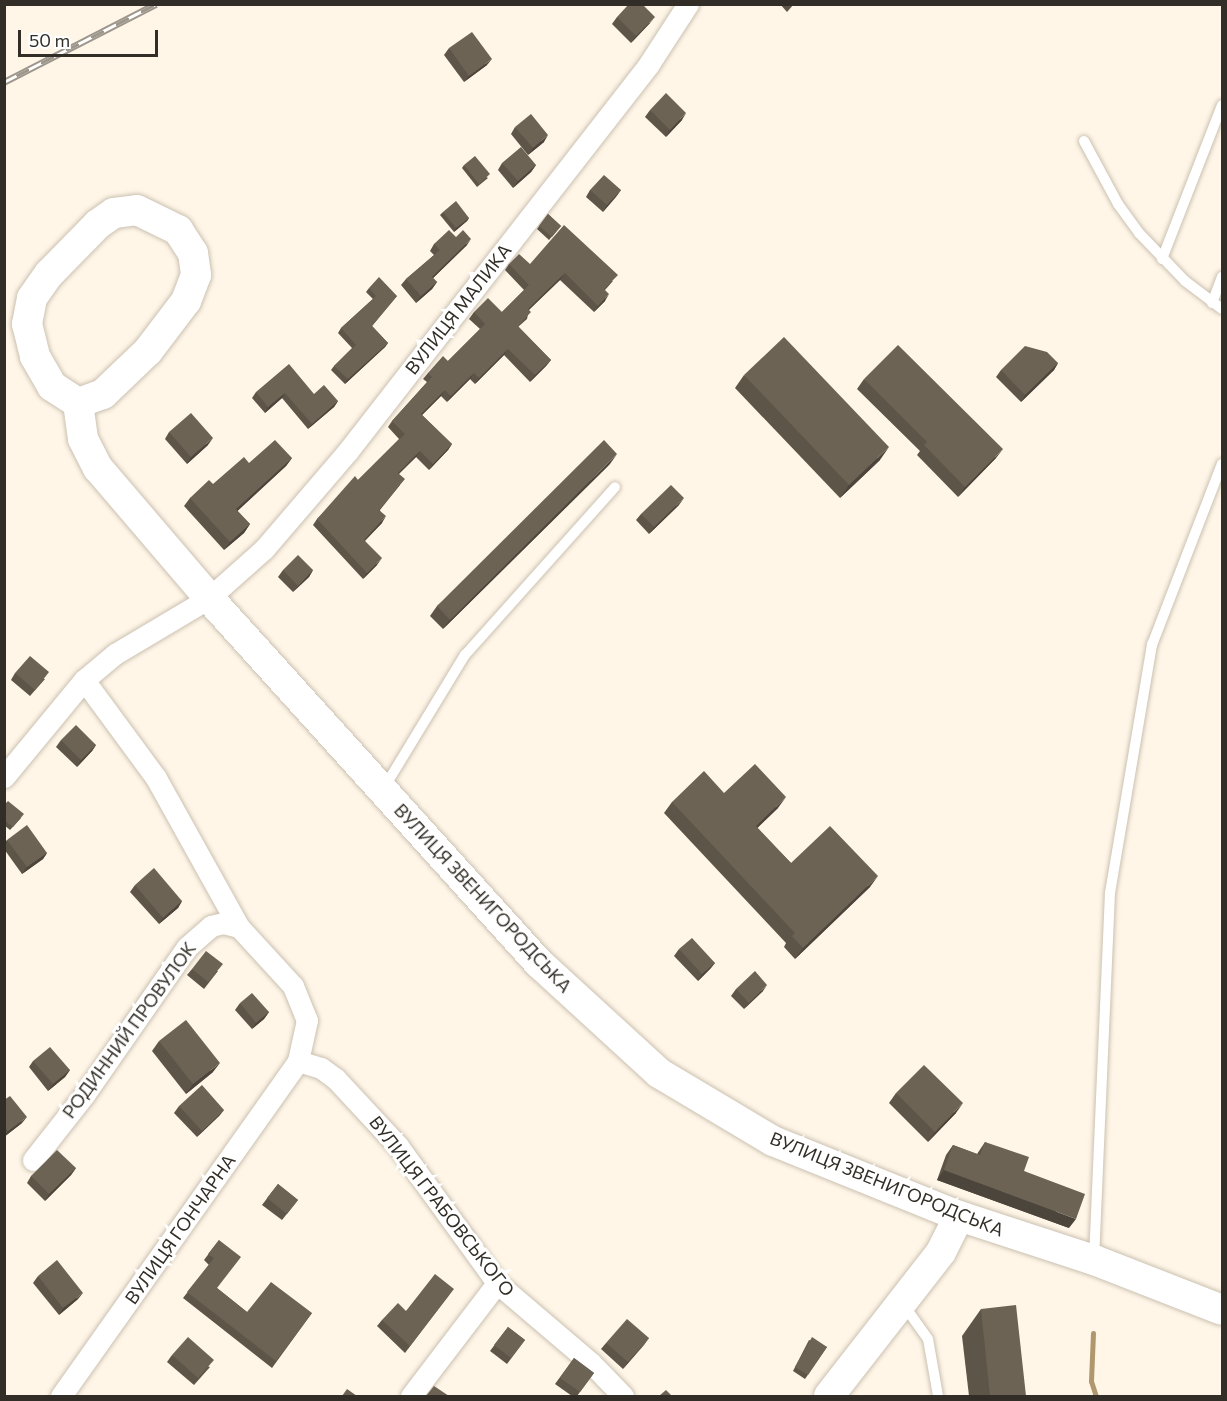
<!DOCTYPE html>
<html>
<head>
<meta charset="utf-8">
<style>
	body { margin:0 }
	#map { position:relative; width:1227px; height:1401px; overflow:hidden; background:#fff6e8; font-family:Commissioner,sans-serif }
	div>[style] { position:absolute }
	.stream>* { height:5px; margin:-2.5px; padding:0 2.5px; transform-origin:2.5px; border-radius:2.5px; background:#b0976d }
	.roads { filter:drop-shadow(0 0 2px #cbc1b1) drop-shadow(0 0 2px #cbc1b1) }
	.lane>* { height:10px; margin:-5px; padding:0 5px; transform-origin:5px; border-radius:5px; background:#fff }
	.street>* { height:21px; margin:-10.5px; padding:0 10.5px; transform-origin:10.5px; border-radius:10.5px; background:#fff }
	.secondary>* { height:30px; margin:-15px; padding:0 15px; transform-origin:15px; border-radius:15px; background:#fff }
	.rail>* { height:7px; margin-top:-3.5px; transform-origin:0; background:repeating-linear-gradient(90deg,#fff 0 14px,#9d968c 0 28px); box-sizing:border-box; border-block:2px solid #9d968c }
	.wall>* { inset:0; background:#5d5548 }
	.shaded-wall>* { inset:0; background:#4c453b }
	.building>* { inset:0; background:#6c6354 }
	span { translate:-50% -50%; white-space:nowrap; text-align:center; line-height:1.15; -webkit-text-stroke:6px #fff; paint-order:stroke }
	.street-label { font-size:18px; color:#322e27 }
	.frame { position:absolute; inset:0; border:6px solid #322e27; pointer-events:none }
	.scale { position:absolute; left:18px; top:30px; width:140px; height:27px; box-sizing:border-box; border:3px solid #322e27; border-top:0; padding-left:8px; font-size:18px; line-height:21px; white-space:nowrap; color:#322e27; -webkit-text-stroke:4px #fff; paint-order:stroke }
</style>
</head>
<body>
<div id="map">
	<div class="stream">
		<i style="left:1093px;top:1333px;width:48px;rotate:92.4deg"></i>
		<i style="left:1091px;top:1381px;width:16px;rotate:72deg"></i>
	</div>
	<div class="roads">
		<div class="lane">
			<i style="left:1084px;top:141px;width:72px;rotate:61.6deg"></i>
			<i style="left:1118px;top:204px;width:36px;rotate:54deg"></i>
			<i style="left:1139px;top:233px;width:66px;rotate:46.2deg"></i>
			<i style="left:1185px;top:281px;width:46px;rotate:37.1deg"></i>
			<i style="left:1162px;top:259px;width:165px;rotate:-68.7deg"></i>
			<i style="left:1212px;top:303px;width:28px;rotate:-69deg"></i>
			<i style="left:384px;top:788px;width:156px;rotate:-58.7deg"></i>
			<i style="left:465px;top:655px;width:225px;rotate:-48.2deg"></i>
			<i style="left:1094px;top:1259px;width:366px;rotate:-87.5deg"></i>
			<i style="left:1110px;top:893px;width:252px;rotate:-80.4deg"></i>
			<i style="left:1152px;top:645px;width:194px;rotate:-68.9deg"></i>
			<i style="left:903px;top:1304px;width:43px;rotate:54.5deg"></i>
			<i style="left:928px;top:1339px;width:58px;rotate:80deg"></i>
		</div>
		<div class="street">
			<i style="left:84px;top:680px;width:122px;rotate:53.7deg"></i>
			<i style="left:156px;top:778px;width:171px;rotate:60.9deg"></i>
			<i style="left:239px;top:927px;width:80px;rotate:47.5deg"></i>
			<i style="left:293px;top:986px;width:37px;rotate:68deg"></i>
			<i style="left:307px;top:1020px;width:42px;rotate:102.4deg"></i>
			<i style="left:298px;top:1061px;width:24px;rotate:17deg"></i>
			<i style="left:321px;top:1068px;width:19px;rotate:36deg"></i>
			<i style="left:336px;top:1079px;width:91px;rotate:47.2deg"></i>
			<i style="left:398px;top:1146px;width:169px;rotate:54.1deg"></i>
			<i style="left:497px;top:1283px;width:123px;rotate:40.4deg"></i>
			<i style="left:591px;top:1363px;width:46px;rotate:45.9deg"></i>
			<i style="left:4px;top:777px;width:126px;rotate:-50.5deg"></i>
			<i style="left:84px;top:680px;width:40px;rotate:-40deg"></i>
			<i style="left:115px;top:654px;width:109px;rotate:-30.8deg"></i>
			<i style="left:209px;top:598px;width:74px;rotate:-41.7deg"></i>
			<i style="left:264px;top:549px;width:129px;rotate:-49.4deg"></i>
			<i style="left:348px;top:451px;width:490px;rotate:-52.1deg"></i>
			<i style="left:649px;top:64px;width:72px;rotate:-57deg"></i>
			<i style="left:33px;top:1160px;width:83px;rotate:-51.9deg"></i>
			<i style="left:84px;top:1095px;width:180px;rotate:-55.2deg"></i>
			<i style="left:187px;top:947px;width:32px;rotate:-41deg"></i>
			<i style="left:211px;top:926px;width:12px;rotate:-14deg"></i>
			<i style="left:223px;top:923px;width:16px;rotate:14deg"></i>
			<i style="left:61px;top:1396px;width:410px;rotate:-54.7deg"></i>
			<i style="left:411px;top:1396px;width:142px;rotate:-52.7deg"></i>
		</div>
		<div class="secondary">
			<i style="left:137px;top:210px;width:46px;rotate:26deg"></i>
			<i style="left:178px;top:230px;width:27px;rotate:57deg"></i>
			<i style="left:193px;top:253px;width:22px;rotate:82deg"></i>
			<i style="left:196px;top:275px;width:28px;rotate:111deg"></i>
			<i style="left:186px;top:301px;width:63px;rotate:127.2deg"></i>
			<i style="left:148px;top:351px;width:62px;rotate:136.3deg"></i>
			<i style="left:103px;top:394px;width:27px;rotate:160deg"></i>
			<i style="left:78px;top:403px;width:31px;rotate:-147deg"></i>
			<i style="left:52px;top:386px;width:34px;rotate:-120deg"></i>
			<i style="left:35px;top:356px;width:33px;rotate:-104deg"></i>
			<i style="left:27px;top:324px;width:26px;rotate:-79deg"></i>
			<i style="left:32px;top:298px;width:29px;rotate:-55deg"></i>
			<i style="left:49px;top:274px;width:70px;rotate:-45.6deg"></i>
			<i style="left:98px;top:224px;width:19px;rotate:-35deg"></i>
			<i style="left:114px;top:213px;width:23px;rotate:-7deg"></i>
			<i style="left:78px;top:403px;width:36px;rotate:82deg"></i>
			<i style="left:83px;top:439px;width:33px;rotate:63deg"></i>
			<i style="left:98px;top:468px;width:171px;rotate:49.5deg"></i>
			<i style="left:209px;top:598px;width:493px;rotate:47.9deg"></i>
			<i style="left:540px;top:964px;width:161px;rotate:42.5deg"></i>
			<i style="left:659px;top:1073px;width:133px;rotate:30.8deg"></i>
			<i style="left:773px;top:1141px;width:201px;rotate:22deg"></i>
			<i style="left:959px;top:1216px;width:142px;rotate:18.1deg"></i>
			<i style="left:1094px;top:1260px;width:137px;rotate:21.3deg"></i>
			<i style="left:829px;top:1396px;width:182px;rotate:-52.1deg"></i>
			<i style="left:941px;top:1252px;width:40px;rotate:-63.4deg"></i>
		</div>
	</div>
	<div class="rail">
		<i style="left:4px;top:82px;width:171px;rotate:-27.2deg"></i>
	</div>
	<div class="wall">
		<i style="clip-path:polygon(780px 4px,794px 4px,787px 12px)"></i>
		<i style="clip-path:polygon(617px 17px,650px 23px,631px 43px,612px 24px)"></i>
		<i style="clip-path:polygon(449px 48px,487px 65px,464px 82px,444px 55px)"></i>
		<i style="clip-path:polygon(650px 110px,682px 120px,666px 137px,645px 117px)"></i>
		<i style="clip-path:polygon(515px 127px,544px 142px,528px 155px,511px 134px)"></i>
		<i style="clip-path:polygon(502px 163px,536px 165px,531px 172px,513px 188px,498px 170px)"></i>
		<i style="clip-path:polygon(464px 165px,488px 178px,477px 187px,462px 168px)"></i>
		<i style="clip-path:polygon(590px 190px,621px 190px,603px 212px,586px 197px)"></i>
		<i style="clip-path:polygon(443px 212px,469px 218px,467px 221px,454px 232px,440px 215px)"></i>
		<i style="clip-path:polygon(548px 214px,561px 226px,549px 240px,537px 229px)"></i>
		<i style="clip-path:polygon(456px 237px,467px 245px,433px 278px,437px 282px,432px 289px,416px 303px,401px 285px,406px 279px,434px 255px,430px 251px,434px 244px)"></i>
		<i style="clip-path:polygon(509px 264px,530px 264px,613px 281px,605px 290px,605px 301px,594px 312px,560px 280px,529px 310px,527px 319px,518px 327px,551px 360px,546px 366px,530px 382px,504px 355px,475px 384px,470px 379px,447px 402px,441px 396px,422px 415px,452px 444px,448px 450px,429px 470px,416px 457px,399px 474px,400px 485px,380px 510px,382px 523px,365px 541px,377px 565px,363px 579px,313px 525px,317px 519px,358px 480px,399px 439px,388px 427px,392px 421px,427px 382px,423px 379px,428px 373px,448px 361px,480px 329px,469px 319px,474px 312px,502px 312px,524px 290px,505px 270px)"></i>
		<i style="clip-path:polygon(369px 288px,397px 296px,372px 326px,388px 343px,385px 347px,345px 384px,331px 370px,334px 366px,352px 348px,338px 333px,341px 328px,373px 299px,366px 292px)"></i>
		<i style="clip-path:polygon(1058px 363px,1054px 370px,1021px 402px,996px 377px,1001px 370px)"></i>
		<i style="clip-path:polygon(744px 375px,880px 460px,840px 498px,735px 388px)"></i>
		<i style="clip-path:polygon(864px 379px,996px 458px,958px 497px,917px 455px,920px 451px,857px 389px)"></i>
		<i style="clip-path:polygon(256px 392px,314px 394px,338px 401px,334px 407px,308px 429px,282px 398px,265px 413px,252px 398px)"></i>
		<i style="clip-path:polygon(169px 432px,208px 445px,187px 464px,165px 439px)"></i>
		<i style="clip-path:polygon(292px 458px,286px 466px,237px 511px,250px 524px,244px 533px,224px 550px,184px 506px,190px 498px,249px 463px)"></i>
		<i style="clip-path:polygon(610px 464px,443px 629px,430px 616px,437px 606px)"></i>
		<i style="clip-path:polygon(679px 505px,649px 534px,636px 520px,641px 514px)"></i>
		<i style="clip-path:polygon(283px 570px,313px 570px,309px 577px,293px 592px,278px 577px)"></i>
		<i style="clip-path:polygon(15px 673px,45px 679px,30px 696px,11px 680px)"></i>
		<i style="clip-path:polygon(61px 740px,96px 745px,92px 751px,77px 767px,56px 747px)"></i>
		<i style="clip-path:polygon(724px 793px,778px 808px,757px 828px,791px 863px,870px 887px,795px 959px,784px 947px,786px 943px,664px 813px,672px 802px)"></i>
		<i style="clip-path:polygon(4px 805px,21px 818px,10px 830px,4px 825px)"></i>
		<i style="clip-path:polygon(7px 840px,47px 853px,43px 859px,22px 874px,4px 849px,4px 843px)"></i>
		<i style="clip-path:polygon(135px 885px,182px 901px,178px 908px,159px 924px,130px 892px)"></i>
		<i style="clip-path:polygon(679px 949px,715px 963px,710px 969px,698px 981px,674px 956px)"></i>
		<i style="clip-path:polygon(192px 969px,218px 971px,204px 989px,187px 975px)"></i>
		<i style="clip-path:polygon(736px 989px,763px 991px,744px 1009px,731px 996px)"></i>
		<i style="clip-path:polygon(240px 1003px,269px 1012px,264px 1019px,252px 1029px,235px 1010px)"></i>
		<i style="clip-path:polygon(159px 1041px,213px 1072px,186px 1094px,152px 1051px)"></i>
		<i style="clip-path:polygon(33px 1061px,70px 1070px,65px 1077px,48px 1091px,29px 1067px)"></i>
		<i style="clip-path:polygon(896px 1093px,956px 1113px,928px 1142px,889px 1103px)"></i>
		<i style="clip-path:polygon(4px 1100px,22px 1123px,4px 1137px)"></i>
		<i style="clip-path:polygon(179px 1106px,224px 1110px,219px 1116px,197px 1137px,174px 1113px)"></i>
		<i style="clip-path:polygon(985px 1142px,1024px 1171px,1069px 1228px,937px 1180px,946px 1155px,953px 1145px,977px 1154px)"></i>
		<i style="clip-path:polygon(76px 1168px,71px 1175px,45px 1201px,27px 1183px,31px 1176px)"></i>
		<i style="clip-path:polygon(278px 1184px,298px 1200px,282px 1220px,262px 1205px)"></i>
		<i style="clip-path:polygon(219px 1240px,217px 1288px,247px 1312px,312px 1313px,272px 1368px,183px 1298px,209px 1265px,204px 1260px)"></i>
		<i style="clip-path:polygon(38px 1276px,78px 1299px,59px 1315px,33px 1283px)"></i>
		<i style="clip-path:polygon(449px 1295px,405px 1353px,377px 1326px,382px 1320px)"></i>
		<i style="clip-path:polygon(981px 1309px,1026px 1396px,969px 1396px,962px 1336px)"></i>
		<i style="clip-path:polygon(508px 1327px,525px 1340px,507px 1364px,490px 1351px)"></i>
		<i style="clip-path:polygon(649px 1338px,623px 1369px,601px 1349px,606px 1343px)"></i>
		<i style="clip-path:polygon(809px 1340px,827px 1347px,805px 1379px,793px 1371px)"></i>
		<i style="clip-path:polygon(172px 1355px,210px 1367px,194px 1385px,167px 1362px)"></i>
		<i style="clip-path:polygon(574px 1358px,594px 1373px,577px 1396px,572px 1396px,555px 1384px)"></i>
	</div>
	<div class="shaded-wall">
		<i style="clip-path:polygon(655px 17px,650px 23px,631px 43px,636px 36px)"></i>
		<i style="clip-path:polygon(492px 59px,487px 65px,464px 82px,469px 76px)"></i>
		<i style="clip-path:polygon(686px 113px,682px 120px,666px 137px,670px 130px)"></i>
		<i style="clip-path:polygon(548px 135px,544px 142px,528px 155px,533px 148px)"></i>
		<i style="clip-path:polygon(536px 165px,531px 172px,513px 188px,518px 181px)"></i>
		<i style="clip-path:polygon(621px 190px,616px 197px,603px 212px,607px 205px)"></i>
		<i style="clip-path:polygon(469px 218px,467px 221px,454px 232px,456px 228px)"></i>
		<i style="clip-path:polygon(471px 239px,467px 245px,427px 284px,432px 277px)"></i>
		<i style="clip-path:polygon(565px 273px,560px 280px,523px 315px,528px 309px)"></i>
		<i style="clip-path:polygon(437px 282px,432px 289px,416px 303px,421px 296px)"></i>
		<i style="clip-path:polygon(609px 294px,605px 301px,594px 312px,598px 306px)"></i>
		<i style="clip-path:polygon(388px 343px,385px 347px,345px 384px,348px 379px)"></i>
		<i style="clip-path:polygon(508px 349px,504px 355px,475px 384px,479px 378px)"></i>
		<i style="clip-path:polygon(551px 360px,546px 366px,530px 382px,535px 375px)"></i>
		<i style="clip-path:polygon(1058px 363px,1054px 370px,1021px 402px,1025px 395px)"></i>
		<i style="clip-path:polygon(474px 373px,470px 379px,447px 402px,451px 396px)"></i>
		<i style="clip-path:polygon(445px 390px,441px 396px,417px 420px,421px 414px)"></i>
		<i style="clip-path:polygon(285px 393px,282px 398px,265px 413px,268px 407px)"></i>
		<i style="clip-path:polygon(338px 401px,334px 407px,308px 429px,312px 424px)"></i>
		<i style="clip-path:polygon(213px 438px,208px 445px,187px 464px,191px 457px)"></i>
		<i style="clip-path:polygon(452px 444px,448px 450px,429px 470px,433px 464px)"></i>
		<i style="clip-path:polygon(889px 447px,880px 460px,840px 498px,849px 485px)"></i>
		<i style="clip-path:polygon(1003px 449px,996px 458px,958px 497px,965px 487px)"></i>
		<i style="clip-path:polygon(420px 451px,416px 457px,393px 479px,398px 473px)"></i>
		<i style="clip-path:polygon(617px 454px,610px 464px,443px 629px,450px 620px)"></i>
		<i style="clip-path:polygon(292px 458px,286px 466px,230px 518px,236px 509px)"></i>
		<i style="clip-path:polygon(684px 498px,679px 505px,649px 534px,654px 527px)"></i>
		<i style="clip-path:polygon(386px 516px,382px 523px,359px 546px,364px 540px)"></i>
		<i style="clip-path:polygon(250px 524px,244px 533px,224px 550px,230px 542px)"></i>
		<i style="clip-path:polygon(382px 558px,377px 565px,363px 579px,367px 573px)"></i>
		<i style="clip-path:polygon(313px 570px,309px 577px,293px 592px,298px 586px)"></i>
		<i style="clip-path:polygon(96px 745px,92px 751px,77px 767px,81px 760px)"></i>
		<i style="clip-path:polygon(786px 797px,778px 808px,748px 837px,756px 826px)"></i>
		<i style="clip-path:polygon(47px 853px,43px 859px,22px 874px,27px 867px)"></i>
		<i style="clip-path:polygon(878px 876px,870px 887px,795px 959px,803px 948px)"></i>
		<i style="clip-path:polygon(182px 901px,178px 908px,159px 924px,163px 918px)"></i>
		<i style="clip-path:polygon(715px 963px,710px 969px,698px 981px,702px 974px)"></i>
		<i style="clip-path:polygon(767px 985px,763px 991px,744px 1009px,749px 1003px)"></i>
		<i style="clip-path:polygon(269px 1012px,264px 1019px,252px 1029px,256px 1023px)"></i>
		<i style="clip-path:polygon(220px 1063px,213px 1072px,186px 1094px,193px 1084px)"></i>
		<i style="clip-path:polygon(70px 1070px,65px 1077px,48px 1091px,53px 1084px)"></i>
		<i style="clip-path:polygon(963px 1103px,956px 1113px,928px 1142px,935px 1132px)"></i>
		<i style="clip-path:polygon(224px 1110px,219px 1116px,197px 1137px,202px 1131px)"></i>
		<i style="clip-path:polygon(27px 1117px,22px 1123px,4px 1137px,8px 1131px)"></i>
		<i style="clip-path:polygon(76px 1168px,71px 1175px,45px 1201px,49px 1194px)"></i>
		<i style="clip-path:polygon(944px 1170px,1076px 1219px,1069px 1228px,937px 1180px)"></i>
		<i style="clip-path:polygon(83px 1293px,78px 1299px,59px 1315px,63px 1308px)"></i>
		<i style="clip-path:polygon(649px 1338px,644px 1345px,623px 1369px,628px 1362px)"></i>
	</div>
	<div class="building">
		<i style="clip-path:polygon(629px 4px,642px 4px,655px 17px,636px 36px,617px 17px)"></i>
		<i style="clip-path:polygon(472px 32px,492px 59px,469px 76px,449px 48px)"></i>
		<i style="clip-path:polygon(666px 93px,686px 113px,670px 130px,650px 110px)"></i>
		<i style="clip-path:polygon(531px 114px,548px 135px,533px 148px,515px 127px)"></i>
		<i style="clip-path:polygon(521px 147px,536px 165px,518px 181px,502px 163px)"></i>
		<i style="clip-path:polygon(475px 156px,490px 174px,479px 184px,464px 165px)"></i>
		<i style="clip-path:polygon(604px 175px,621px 190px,607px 205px,590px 190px)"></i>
		<i style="clip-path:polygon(456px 201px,469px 218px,456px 228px,443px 212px)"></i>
		<i style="clip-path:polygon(548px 214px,561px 226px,552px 237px,539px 226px)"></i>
		<i style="clip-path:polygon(564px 225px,618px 275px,604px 289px,609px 294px,598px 306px,565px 273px,528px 309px,531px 312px,518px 326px,551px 360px,535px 375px,508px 349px,479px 378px,474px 373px,451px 396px,445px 390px,421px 414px,452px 444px,433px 464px,420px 451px,398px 473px,405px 479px,379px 510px,386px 516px,364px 540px,382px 558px,367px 573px,317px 519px,355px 476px,358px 480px,405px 434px,392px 421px,432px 377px,428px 373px,443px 356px,448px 361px,485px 324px,474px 312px,488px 298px,502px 312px,529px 285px,509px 264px,519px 254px,530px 264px)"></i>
		<i style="clip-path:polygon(449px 230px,456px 237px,463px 230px,471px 239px,432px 277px,437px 282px,421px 296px,406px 279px,440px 250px,434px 244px)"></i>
		<i style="clip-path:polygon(379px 277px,397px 296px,372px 326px,388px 343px,348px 379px,334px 366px,356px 345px,341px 328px,376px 296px,369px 288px)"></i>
		<i style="clip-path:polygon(784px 337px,889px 447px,849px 485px,744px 375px)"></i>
		<i style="clip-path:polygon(898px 345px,1003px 449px,965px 487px,924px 445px,927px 442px,864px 379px)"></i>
		<i style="clip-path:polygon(1025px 346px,1047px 352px,1058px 363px,1025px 395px,1001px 370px)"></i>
		<i style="clip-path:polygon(289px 364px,314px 394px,324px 385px,338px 401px,312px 424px,285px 393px,268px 407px,256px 392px)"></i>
		<i style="clip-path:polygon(191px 413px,213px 438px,191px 457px,169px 432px)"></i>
		<i style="clip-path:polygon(275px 440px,292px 458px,236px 509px,250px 524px,230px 542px,190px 498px,209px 480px,213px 484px,244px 457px,249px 463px)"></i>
		<i style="clip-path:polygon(604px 440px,617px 454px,450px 620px,437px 606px)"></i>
		<i style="clip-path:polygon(671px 485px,684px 498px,654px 527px,641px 514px)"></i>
		<i style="clip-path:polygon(298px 555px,313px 570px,298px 586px,283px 570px)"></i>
		<i style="clip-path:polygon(30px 656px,49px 672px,35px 690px,15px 673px)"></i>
		<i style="clip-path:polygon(76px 725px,96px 745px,81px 760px,61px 740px)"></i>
		<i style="clip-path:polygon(755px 764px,786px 797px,756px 826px,791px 863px,830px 826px,878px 876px,803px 948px,792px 936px,795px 933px,672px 802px,704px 771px,724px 793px)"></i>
		<i style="clip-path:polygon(8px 801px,24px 814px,13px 827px,4px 820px,4px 805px)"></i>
		<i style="clip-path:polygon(27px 825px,47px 853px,27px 867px,7px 840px)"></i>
		<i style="clip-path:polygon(154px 868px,182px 901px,163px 918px,135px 885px)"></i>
		<i style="clip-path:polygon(692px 938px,715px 963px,702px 974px,679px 949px)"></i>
		<i style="clip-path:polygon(206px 951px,223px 964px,208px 982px,192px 969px)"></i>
		<i style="clip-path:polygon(755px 971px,767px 985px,749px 1003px,736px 989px)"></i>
		<i style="clip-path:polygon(252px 993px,269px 1012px,256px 1023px,240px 1003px)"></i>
		<i style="clip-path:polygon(186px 1020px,220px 1063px,193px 1084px,159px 1041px)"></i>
		<i style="clip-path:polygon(50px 1047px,70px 1070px,53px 1084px,33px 1061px)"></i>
		<i style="clip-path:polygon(924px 1065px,963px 1103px,935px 1132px,896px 1093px)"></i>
		<i style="clip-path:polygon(202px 1085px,224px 1110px,202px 1131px,179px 1106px)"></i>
		<i style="clip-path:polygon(10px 1096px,27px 1117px,8px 1131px,4px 1126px,4px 1100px)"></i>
		<i style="clip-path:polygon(985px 1142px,1029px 1157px,1024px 1171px,1085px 1194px,1076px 1219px,944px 1170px,953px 1145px,980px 1155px)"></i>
		<i style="clip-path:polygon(57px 1150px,76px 1168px,49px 1194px,31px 1176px)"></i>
		<i style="clip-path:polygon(278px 1184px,298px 1200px,287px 1214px,267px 1198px)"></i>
		<i style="clip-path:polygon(219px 1240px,241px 1257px,217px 1288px,247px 1312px,271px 1282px,312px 1313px,276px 1361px,187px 1292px,214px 1258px,208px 1254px)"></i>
		<i style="clip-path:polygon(57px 1260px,83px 1293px,63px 1308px,38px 1276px)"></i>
		<i style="clip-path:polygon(435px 1274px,454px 1289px,410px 1346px,382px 1320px,398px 1303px,406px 1311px)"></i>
		<i style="clip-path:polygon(1016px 1305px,1026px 1396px,990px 1396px,981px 1309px)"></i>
		<i style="clip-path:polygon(627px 1319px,649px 1338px,628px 1362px,606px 1343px)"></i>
		<i style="clip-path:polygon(508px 1327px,525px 1340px,511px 1358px,494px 1345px)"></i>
		<i style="clip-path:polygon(188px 1337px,214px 1360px,198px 1378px,172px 1355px)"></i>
		<i style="clip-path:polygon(812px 1337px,827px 1347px,808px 1375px,795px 1367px)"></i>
		<i style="clip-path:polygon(574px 1358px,594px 1373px,580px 1392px,560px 1378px)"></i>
		<i style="clip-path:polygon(434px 1386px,449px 1396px,426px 1396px)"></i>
		<i style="clip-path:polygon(347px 1389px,357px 1396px,342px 1396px)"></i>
		<i style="clip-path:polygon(666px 1390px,672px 1396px,659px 1396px)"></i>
	</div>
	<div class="street-label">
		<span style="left:458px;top:309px;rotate:-52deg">ВУЛИЦЯ МАЛИКА</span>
		<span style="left:483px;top:898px;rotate:47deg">ВУЛИЦЯ ЗВЕНИГОРОДСЬКА</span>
		<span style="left:129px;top:1030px;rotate:-54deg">РОДИННИЙ ПРОВУЛОК</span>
		<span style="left:887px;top:1184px;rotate:22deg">ВУЛИЦЯ ЗВЕНИГОРОДСЬКА</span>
		<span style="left:442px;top:1206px;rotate:52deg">ВУЛИЦЯ ГРАБОВСЬКОГО</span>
		<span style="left:180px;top:1229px;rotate:-55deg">ВУЛИЦЯ ГОНЧАРНА</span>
	</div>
	<div class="frame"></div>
	<div class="scale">50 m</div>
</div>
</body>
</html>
